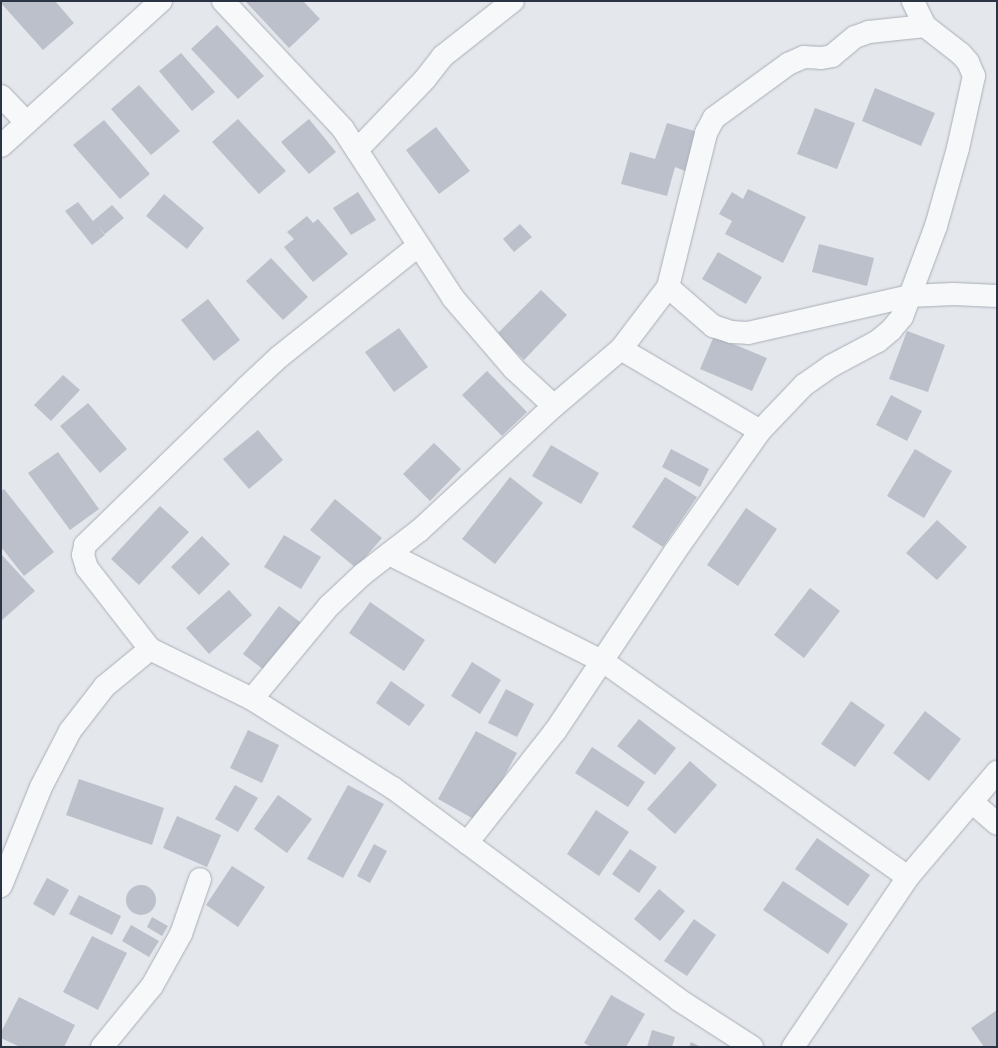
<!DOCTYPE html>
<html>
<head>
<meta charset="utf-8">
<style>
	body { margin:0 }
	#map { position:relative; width:998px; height:1048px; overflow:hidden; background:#e4e7ec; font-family:Signika,sans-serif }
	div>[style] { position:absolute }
	.building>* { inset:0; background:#bbc0ca }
	.round { border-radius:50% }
	.roads { filter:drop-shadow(0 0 1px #a9aeb7) drop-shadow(0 0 1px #a9aeb7) }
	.minor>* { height:22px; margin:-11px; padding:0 11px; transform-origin:11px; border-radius:11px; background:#f7f8fa }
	span { translate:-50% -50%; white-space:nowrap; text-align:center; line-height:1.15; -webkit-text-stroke:3px #f4f6f9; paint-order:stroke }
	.frame { position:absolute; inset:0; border:2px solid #2b3445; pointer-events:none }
</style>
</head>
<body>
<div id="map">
	<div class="building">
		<i style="clip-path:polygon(3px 1px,55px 1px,74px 23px,43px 50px,1px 3px)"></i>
		<i style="clip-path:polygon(245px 1px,303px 1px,320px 19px,289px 48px)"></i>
		<i style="clip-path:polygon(217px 25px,264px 76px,238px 99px,191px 49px)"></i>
		<i style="clip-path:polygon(181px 53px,215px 92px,192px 111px,159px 71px)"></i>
		<i style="clip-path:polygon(139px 85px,180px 131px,151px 155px,111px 109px)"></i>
		<i style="clip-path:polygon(875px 88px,935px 113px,921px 146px,862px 121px)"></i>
		<i style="clip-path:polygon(815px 108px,855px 123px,837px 169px,797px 154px)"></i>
		<i style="clip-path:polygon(238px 119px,286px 171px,259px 194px,212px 142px)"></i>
		<i style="clip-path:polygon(309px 119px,336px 152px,309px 174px,281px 142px)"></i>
		<i style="clip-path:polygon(104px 120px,150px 174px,120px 199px,73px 145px)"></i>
		<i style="clip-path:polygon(667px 123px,698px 132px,685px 171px,675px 167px,667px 196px,621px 184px,630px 152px,655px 159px)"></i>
		<i style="clip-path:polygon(436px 127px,470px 171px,439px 194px,406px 150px)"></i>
		<i style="clip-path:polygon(748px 189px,806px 217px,783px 263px,725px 234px,732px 221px,719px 214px,732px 192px,743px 199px)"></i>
		<i style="clip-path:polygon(358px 192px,376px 220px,351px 235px,333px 208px)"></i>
		<i style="clip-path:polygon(164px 194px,204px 228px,187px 249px,146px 216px)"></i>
		<i style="clip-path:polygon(78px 202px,93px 221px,112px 205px,124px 218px,105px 234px,98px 226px,105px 235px,92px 245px,65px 211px)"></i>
		<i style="clip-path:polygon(307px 216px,313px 223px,318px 219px,348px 254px,313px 282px,284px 247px,294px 239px,287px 232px)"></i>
		<i style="clip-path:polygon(520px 224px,532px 237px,514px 252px,503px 239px)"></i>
		<i style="clip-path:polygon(819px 244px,874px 258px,867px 286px,812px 272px)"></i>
		<i style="clip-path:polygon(718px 252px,762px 277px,746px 304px,702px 279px)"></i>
		<i style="clip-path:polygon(271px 258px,308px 297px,283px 320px,246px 281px)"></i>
		<i style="clip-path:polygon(541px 290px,567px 315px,524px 360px,497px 334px)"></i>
		<i style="clip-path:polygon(208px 299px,240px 340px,214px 361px,181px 320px)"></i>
		<i style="clip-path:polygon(399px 328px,428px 367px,394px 392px,365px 352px)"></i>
		<i style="clip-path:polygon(907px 331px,945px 345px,928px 392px,889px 379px)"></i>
		<i style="clip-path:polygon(714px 336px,767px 358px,752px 391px,700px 369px)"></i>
		<i style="clip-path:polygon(487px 371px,527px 412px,502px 436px,462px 395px)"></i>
		<i style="clip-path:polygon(63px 375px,80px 390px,51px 421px,34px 405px)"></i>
		<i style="clip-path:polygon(891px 395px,922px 411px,907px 441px,876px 425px)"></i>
		<i style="clip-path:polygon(88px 403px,127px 449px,100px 473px,60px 426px)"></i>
		<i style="clip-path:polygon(258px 430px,283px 460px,249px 489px,223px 459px)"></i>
		<i style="clip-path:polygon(434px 443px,461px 469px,430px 501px,403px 474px)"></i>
		<i style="clip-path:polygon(551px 445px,599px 473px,581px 504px,532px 476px)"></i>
		<i style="clip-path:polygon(671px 449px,709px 469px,700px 487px,662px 467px)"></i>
		<i style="clip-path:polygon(915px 449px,952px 471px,924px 518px,887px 496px)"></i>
		<i style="clip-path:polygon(58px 452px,99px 509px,70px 530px,28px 473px)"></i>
		<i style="clip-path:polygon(510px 477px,543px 503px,495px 564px,462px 539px)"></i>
		<i style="clip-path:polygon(665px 477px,697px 497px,663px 547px,632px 527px)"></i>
		<i style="clip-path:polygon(4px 489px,54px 552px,24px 576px,1px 547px,1px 491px)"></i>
		<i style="clip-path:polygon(335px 499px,382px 538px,356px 568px,310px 530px)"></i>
		<i style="clip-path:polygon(160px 506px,189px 532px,139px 585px,111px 559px)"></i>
		<i style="clip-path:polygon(746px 508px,777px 529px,738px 586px,707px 565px)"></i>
		<i style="clip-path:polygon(937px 520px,967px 547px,937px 580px,906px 553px)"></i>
		<i style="clip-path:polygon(284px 535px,321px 557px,301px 589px,264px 567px)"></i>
		<i style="clip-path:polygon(202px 536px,230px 564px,199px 595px,171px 567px)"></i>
		<i style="clip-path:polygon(1px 554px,35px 591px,1px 621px)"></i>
		<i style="clip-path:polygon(810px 588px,840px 611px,804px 658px,774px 635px)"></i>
		<i style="clip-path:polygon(229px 590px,252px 615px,209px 654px,186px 628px)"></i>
		<i style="clip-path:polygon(370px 602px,425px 640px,404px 671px,349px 633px)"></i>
		<i style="clip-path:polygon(279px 606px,304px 625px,268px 673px,243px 654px)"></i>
		<i style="clip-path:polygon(472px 662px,501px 680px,480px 714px,451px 696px)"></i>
		<i style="clip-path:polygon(391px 681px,425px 705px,409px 726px,376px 703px)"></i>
		<i style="clip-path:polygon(506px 689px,534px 704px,517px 737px,488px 723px)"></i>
		<i style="clip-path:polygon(851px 701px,885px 725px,855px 767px,821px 744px)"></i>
		<i style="clip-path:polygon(925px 711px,961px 739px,929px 781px,893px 753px)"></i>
		<i style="clip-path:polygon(639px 719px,676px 748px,655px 775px,617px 746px)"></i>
		<i style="clip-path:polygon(248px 730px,279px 745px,262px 783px,230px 768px)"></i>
		<i style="clip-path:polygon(476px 731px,517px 753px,479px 822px,438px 799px)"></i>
		<i style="clip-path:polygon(592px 747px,645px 782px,628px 807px,575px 773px)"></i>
		<i style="clip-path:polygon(690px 761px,717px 785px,675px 834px,647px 809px)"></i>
		<i style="clip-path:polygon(79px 779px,164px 808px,152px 845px,66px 815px)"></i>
		<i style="clip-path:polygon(235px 785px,258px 798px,238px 832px,215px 819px)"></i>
		<i style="clip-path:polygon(348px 785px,384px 804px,343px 878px,307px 859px)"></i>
		<i style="clip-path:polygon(278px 795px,312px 819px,287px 853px,254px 829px)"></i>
		<i style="clip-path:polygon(596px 810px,629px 832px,599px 876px,567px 854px)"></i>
		<i style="clip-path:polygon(177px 816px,221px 835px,207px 867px,163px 848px)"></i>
		<i style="clip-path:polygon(817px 838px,870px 875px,848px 906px,795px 869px)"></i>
		<i style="clip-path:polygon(374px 844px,387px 851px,370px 883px,357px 876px)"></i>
		<i style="clip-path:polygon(630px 849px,657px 867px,639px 893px,612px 874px)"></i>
		<i style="clip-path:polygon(232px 866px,265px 887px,238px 927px,206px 905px)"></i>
		<i style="clip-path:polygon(47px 878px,69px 890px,54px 916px,33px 904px)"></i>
		<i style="clip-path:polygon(783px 881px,848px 924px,828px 954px,763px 910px)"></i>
		<i class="round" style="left:126px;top:885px;width:30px;height:30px"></i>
		<i style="clip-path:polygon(659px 889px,685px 911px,660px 941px,634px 919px)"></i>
		<i style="clip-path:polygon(79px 895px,121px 916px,112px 935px,69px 914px)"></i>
		<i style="clip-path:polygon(152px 917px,168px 926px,162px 936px,147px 927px)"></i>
		<i style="clip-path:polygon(694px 919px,716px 935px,687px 976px,664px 961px)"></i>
		<i style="clip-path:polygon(131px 925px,159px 941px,149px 957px,122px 941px)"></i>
		<i style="clip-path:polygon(92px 936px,127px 953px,98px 1010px,63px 992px)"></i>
		<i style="clip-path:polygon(611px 995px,645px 1014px,626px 1047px,591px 1047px,584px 1043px)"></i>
		<i style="clip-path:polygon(19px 997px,75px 1025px,64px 1047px,20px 1047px,1px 1038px,1px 1032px)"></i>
		<i style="clip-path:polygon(997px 1010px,997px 1047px,984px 1047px,971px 1028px)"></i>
		<i style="clip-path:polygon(652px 1030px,675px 1037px,672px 1047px,647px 1047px)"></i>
		<i style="clip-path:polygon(691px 1042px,701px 1047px,689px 1047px)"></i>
	</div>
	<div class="roads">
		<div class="minor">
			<i style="left:223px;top:1px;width:175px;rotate:46.8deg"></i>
			<i style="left:343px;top:129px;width:202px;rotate:56.9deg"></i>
			<i style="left:453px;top:298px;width:94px;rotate:49.3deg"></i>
			<i style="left:514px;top:369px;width:54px;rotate:42.8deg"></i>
			<i style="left:1px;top:96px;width:37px;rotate:46deg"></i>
			<i style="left:1px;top:146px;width:216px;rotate:-42.2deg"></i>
			<i style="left:357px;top:150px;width:98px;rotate:-46.2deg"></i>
			<i style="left:425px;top:79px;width:29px;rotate:-52deg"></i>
			<i style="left:443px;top:56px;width:89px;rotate:-38.2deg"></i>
			<i style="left:418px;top:246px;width:178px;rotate:141.4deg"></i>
			<i style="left:279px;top:357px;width:45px;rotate:136.8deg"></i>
			<i style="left:246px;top:388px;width:225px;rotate:135.7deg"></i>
			<i style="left:85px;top:545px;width:10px;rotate:101deg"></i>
			<i style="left:83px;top:555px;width:14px;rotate:73deg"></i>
			<i style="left:87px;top:568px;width:103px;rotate:52.1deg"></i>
			<i style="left:150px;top:649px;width:114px;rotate:26.1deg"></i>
			<i style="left:252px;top:699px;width:167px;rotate:32.3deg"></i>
			<i style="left:393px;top:788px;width:356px;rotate:36.5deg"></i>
			<i style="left:679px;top:1000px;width:87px;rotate:32.8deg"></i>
			<i style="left:668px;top:287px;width:60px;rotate:40.9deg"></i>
			<i style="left:713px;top:326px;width:19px;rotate:18deg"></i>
			<i style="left:731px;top:332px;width:17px;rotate:3deg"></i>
			<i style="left:748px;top:333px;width:165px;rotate:-12.9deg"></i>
			<i style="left:909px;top:296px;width:45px;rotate:-2.5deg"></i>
			<i style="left:954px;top:294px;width:43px;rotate:2.7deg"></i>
			<i style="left:621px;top:349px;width:161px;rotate:30.5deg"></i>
			<i style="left:389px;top:554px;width:241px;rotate:26.7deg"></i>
			<i style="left:604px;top:662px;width:372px;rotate:35.3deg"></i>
			<i style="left:252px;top:699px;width:121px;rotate:-50.4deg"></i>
			<i style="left:329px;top:606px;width:47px;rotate:-43.3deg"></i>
			<i style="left:363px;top:574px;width:72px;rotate:-37.7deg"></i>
			<i style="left:420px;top:530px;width:183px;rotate:-42.8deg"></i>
			<i style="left:554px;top:406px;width:88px;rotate:-40.4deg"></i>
			<i style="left:621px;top:349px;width:78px;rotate:-52.8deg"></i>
			<i style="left:668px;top:287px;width:159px;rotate:-76.1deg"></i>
			<i style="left:706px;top:133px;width:17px;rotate:-62deg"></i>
			<i style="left:714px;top:118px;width:92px;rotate:-36.1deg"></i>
			<i style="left:788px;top:64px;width:17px;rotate:-24deg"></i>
			<i style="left:804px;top:57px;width:17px;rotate:3deg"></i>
			<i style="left:821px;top:58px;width:11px;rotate:-10deg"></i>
			<i style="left:832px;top:56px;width:30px;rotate:-40deg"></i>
			<i style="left:855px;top:37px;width:15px;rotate:-20deg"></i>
			<i style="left:869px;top:32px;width:56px;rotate:-6.1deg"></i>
			<i style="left:972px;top:802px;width:33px;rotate:41deg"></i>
			<i style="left:467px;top:843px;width:144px;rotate:-51.8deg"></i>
			<i style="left:556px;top:730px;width:213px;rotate:-56.3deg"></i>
			<i style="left:674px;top:553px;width:149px;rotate:-54.8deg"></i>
			<i style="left:760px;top:431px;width:64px;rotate:-46.3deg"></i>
			<i style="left:804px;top:385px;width:33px;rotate:-35deg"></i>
			<i style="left:831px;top:366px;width:53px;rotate:-28deg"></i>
			<i style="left:878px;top:341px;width:17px;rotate:-40deg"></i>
			<i style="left:891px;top:330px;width:17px;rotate:-50deg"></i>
			<i style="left:902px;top:317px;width:97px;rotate:-69.5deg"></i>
			<i style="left:936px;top:226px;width:81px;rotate:-74.2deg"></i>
			<i style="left:958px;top:148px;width:74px;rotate:-77.5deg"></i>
			<i style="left:974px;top:76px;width:15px;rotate:-113deg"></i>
			<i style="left:968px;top:62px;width:11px;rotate:-131deg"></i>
			<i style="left:961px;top:54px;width:46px;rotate:-142.1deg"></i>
			<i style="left:925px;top:26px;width:28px;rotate:-116deg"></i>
			<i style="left:1px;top:886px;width:107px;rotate:-68deg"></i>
			<i style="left:41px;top:787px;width:63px;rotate:-62.6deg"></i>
			<i style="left:70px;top:731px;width:57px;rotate:-52.1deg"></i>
			<i style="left:105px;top:686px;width:58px;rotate:-39.4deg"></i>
			<i style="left:102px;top:1047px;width:79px;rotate:-50.7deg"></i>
			<i style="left:152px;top:986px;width:60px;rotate:-60.9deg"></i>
			<i style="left:181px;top:934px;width:58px;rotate:-70.9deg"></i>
			<i style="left:793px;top:1047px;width:205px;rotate:-55.9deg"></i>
			<i style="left:908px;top:877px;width:138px;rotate:-49.7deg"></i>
		</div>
	</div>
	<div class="frame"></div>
</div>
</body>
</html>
